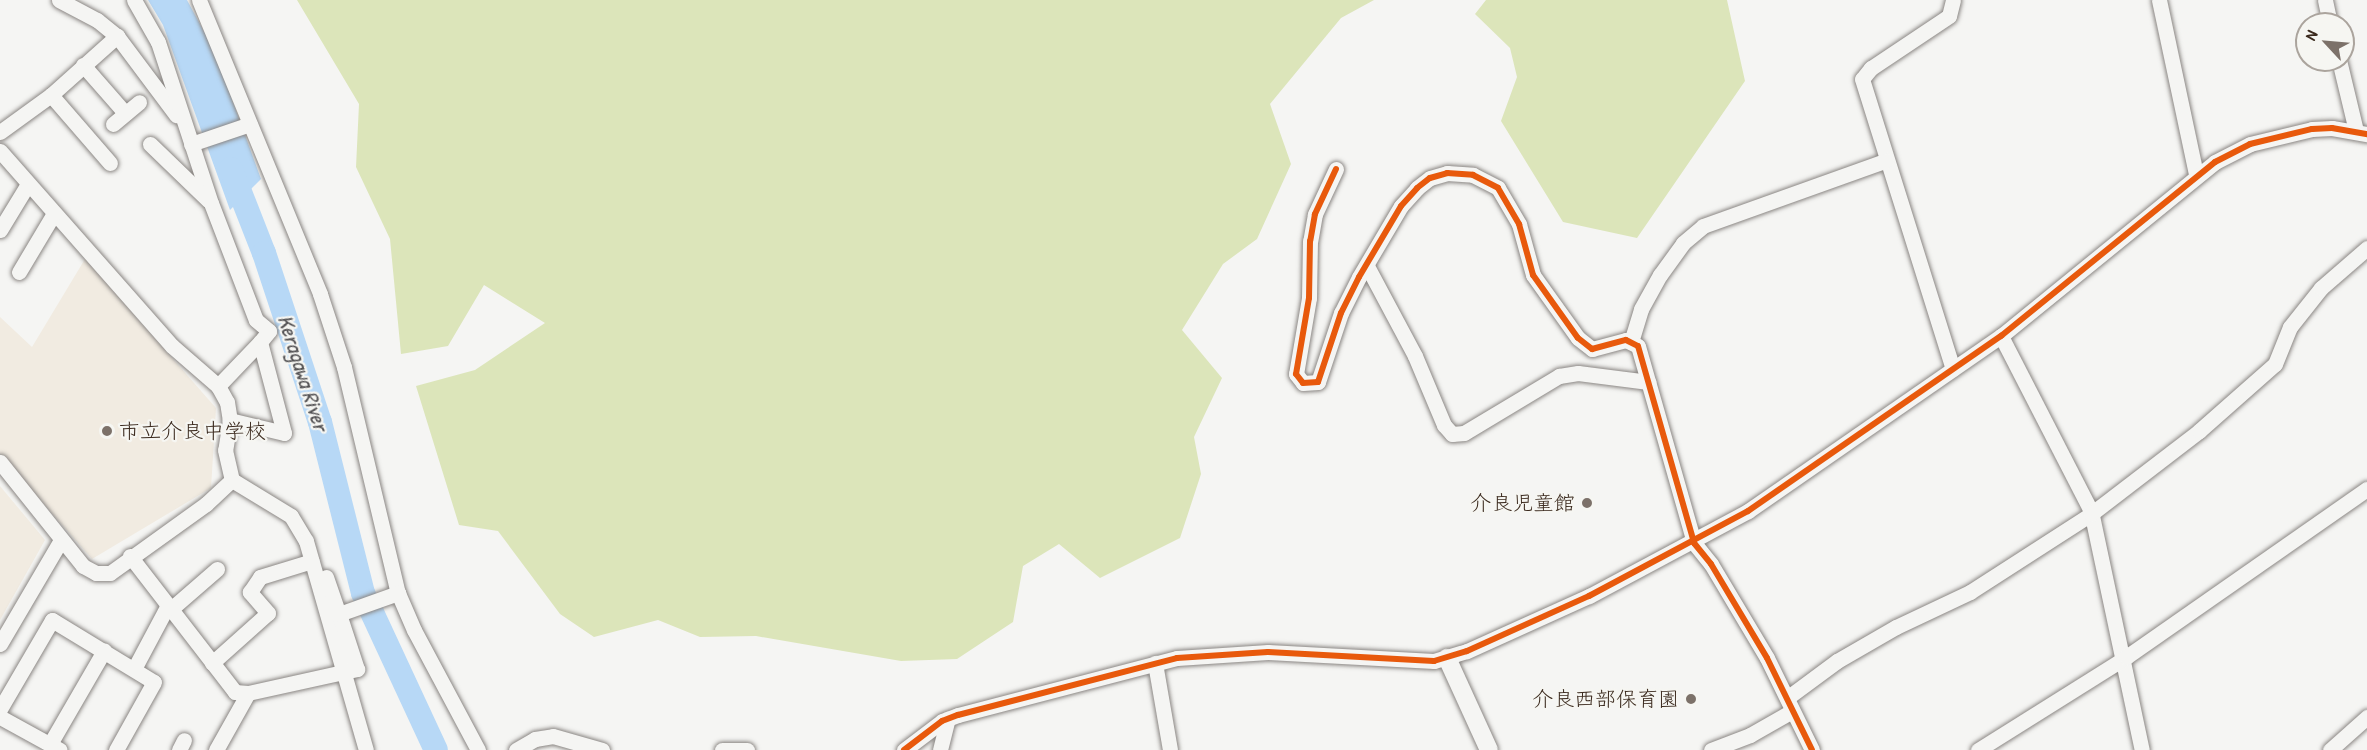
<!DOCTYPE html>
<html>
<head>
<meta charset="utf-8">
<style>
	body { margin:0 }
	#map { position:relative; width:2367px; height:750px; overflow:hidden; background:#f5f5f3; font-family:"Patrick Hand","Klee One",sans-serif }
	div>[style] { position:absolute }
	.built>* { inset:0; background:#f1ebe1 }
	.green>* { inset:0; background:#dce5ba }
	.water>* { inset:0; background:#b7d8f6 }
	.river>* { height:24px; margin:-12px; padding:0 12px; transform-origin:12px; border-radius:12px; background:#b7d8f6 }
	.roads { filter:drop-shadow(0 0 2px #8a8683) drop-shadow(0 0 2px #8a8683) }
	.minor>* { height:15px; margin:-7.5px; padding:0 7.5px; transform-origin:7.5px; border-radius:7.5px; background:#f5f5f3 }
	.tertiary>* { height:18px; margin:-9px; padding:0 9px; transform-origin:9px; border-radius:9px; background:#f5f5f3 }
	.cycleway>* { height:6px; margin:-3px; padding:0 3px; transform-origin:3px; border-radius:3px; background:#e8590c }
	.dots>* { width:16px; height:16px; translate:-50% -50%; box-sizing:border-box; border:3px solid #f6f6f2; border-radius:50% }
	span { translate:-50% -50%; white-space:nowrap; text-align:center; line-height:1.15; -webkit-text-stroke:4.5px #f6f6f2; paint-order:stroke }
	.poi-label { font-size:21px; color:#3b2a1e }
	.left { translate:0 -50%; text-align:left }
	.right { translate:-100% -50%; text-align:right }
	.water-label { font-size:22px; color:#535254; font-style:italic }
	.north { position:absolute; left:2295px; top:12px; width:60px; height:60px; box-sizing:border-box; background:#f6f6f2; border:2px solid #aba49d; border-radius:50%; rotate:296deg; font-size:16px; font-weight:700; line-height:24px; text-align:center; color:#3b2a1e }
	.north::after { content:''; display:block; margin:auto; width:21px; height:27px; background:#7c7169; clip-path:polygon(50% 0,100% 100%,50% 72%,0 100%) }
</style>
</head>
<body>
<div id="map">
	<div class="built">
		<i style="clip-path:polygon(85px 259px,216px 408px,211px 488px,92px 559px,0 454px,0 317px,32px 347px)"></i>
		<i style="clip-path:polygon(0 486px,45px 540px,0 620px)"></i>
	</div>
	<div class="green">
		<i style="clip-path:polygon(297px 0,1374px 0,1341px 18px,1270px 104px,1291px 164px,1257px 239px,1223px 264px,1182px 330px,1222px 378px,1194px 437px,1201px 474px,1180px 538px,1100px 578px,1059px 544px,1023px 566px,1013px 622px,957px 659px,901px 661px,756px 636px,700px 637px,658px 620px,594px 637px,560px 614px,498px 531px,459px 525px,416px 386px,475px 370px,545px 323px,484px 285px,448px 346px,401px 354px,390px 239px,356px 167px,359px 104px)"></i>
		<i style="clip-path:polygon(1486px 0,1727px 0,1745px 81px,1637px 238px,1563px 222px,1501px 121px,1517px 77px,1510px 48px,1475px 14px)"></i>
	</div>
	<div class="water">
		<i style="clip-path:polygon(148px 0,187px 0,214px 50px,261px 179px,230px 210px,163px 25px)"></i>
	</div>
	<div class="river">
		<i style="left:231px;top:169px;width:90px;rotate:68.6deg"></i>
		<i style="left:264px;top:253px;width:178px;rotate:71.7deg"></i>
		<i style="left:320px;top:422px;width:176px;rotate:75.9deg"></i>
		<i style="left:363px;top:593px;width:173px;rotate:65.1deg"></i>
	</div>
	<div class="roads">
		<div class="minor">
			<i style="left:59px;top:0;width:43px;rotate:27.8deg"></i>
			<i style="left:97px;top:20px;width:26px;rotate:39deg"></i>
			<i style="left:117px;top:36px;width:99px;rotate:53.2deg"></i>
			<i style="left:134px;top:0;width:48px;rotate:60.3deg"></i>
			<i style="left:158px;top:42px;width:169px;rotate:71.8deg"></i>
			<i style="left:211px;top:203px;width:125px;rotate:69deg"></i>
			<i style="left:256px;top:320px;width:17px;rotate:40deg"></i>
			<i style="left:269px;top:331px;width:14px;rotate:129deg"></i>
			<i style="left:260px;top:342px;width:94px;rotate:75.2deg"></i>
			<i style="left:284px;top:433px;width:56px;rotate:-166.5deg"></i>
			<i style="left:199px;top:0;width:318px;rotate:67.6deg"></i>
			<i style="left:320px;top:294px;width:77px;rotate:71.8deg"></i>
			<i style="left:344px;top:367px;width:232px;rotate:76.6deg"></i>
			<i style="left:398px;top:593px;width:40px;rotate:66.6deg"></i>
			<i style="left:414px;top:630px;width:136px;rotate:61.9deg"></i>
			<i style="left:1953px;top:0;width:16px;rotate:104deg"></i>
			<i style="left:1949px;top:16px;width:94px;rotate:146.3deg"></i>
			<i style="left:1871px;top:68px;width:14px;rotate:129deg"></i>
			<i style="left:1862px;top:79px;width:304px;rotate:72.6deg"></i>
			<i style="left:2159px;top:0;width:178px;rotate:78deg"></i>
			<i style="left:2325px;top:0;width:25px;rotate:78deg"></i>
			<i style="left:2339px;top:60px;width:73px;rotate:76.5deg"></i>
			<i style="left:83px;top:65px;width:64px;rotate:48.8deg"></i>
			<i style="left:51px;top:95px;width:90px;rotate:49.1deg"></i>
			<i style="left:113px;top:124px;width:34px;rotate:-40deg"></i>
			<i style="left:0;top:132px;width:63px;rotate:-36deg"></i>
			<i style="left:51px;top:95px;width:89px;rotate:-41.8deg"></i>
			<i style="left:150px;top:144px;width:81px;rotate:44deg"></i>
			<i style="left:191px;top:144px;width:62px;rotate:-18.7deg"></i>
			<i style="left:0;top:151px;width:260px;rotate:48.6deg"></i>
			<i style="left:172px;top:346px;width:61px;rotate:41deg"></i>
			<i style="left:218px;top:386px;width:18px;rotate:61deg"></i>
			<i style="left:227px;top:402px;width:18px;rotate:81deg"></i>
			<i style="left:230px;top:420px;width:30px;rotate:99deg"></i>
			<i style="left:225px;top:450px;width:31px;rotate:77deg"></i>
			<i style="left:232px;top:480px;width:69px;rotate:31.4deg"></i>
			<i style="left:291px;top:516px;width:29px;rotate:59deg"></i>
			<i style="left:306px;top:541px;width:217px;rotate:74deg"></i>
			<i style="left:1336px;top:169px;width:50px;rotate:115deg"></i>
			<i style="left:1315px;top:214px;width:27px;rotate:100deg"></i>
			<i style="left:1310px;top:241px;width:57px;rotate:91deg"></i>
			<i style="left:1309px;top:298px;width:77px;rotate:99.7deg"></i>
			<i style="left:1296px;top:374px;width:11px;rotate:52deg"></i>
			<i style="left:1303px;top:383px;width:15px;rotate:-4deg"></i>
			<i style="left:1318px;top:382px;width:73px;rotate:-71.6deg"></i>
			<i style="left:1341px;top:313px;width:40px;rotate:-63.4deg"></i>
			<i style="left:1359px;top:277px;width:82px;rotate:-59.4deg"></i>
			<i style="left:1401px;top:206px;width:24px;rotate:-48deg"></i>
			<i style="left:1417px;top:188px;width:16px;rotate:-38deg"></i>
			<i style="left:1430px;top:178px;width:18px;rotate:-16deg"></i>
			<i style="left:1447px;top:173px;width:26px;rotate:4deg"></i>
			<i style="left:1473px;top:175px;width:28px;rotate:27deg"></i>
			<i style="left:1498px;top:188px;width:42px;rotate:59.7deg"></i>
			<i style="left:1519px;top:224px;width:53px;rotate:74.6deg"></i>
			<i style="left:1533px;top:275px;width:77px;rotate:54.5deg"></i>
			<i style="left:1578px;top:338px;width:18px;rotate:38deg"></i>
			<i style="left:1592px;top:349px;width:35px;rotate:-15deg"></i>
			<i style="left:1626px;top:340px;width:13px;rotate:27deg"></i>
			<i style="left:1638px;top:346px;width:205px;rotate:74.1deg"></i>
			<i style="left:1694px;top:543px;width:27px;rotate:51deg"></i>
			<i style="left:1711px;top:564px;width:109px;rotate:59.2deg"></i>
			<i style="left:1767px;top:658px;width:102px;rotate:63.9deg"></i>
			<i style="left:0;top:230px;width:54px;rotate:-58.7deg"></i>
			<i style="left:1367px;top:266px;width:102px;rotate:61.9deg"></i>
			<i style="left:1415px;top:356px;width:75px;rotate:67.2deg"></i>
			<i style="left:1444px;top:425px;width:12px;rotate:48deg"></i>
			<i style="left:1452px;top:434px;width:12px;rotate:-5deg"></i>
			<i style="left:1464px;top:433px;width:111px;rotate:-31deg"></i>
			<i style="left:1559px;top:376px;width:19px;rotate:-9deg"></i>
			<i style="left:1578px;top:373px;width:71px;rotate:7.3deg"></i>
			<i style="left:19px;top:272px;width:66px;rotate:-59.2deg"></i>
			<i style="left:2001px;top:336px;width:197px;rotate:62.8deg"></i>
			<i style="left:2091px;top:511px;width:244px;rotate:78deg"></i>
			<i style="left:1631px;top:342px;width:34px;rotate:-73deg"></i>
			<i style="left:1641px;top:309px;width:39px;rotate:-61deg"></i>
			<i style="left:1660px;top:275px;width:39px;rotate:-54deg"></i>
			<i style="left:1683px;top:243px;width:26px;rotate:-40deg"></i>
			<i style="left:1703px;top:226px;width:195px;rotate:-19.7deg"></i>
			<i style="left:218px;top:386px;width:61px;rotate:-46.3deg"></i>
			<i style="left:0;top:462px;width:133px;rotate:51.4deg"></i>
			<i style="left:83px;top:566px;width:15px;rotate:28deg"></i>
			<i style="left:96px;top:573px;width:14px"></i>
			<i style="left:110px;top:573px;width:118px;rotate:-35.7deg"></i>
			<i style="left:206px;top:504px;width:35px;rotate:-43deg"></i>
			<i style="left:130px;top:556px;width:172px;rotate:52.3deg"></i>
			<i style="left:235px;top:692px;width:13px;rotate:4deg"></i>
			<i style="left:248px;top:693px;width:112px;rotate:-12.4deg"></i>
			<i style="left:357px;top:669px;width:58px;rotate:-108.1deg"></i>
			<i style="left:339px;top:614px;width:63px;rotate:-19.6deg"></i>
			<i style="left:326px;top:577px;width:39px;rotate:71deg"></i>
			<i style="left:171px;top:609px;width:61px;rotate:-41deg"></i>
			<i style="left:0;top:644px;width:121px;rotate:-59.6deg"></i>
			<i style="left:212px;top:663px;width:75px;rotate:-41.8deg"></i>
			<i style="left:268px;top:613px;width:28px;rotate:-131deg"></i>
			<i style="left:250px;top:592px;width:18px;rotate:-56deg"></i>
			<i style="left:260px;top:577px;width:54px;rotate:-17.1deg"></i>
			<i style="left:1155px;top:663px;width:88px;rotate:80.2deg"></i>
			<i style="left:134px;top:669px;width:72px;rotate:-62deg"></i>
			<i style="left:1787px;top:698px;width:62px;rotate:-36.5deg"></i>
			<i style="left:1837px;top:661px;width:68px;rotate:-30deg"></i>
			<i style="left:1896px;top:627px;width:82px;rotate:-25.3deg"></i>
			<i style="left:1970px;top:592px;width:144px;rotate:-32.8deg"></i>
			<i style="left:2091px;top:514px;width:136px;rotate:-37.5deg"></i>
			<i style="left:2199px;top:431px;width:101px;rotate:-41.4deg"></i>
			<i style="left:2275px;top:364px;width:40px;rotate:-68deg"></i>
			<i style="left:2290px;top:327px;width:50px;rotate:-51.5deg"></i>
			<i style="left:2321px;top:288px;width:61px;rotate:-41deg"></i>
			<i style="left:0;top:709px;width:103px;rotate:-59.7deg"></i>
			<i style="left:52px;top:620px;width:119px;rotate:31.3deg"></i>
			<i style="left:154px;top:682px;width:78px;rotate:119.2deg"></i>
			<i style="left:0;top:717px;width:68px;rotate:28.8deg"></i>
			<i style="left:50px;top:744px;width:108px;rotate:-59.9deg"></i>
			<i style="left:179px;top:750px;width:11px;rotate:-63deg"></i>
			<i style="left:216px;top:750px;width:65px;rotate:-60.7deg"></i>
			<i style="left:516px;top:750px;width:22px;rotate:-30deg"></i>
			<i style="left:535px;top:739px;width:18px;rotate:-9deg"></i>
			<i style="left:553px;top:736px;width:51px;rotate:15.9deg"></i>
			<i style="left:722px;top:750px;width:25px"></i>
			<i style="left:904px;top:750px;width:48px;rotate:-37.3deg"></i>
			<i style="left:942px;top:721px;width:17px;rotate:-21deg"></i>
			<i style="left:958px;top:715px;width:226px;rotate:-14.6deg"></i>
			<i style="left:1177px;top:658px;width:91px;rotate:-3.8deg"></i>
			<i style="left:1268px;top:652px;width:166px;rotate:3.1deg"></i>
			<i style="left:1434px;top:661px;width:34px;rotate:-17deg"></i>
			<i style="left:1467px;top:651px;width:134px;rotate:-24.3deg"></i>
			<i style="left:1589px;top:596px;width:180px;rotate:-28.1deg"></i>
			<i style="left:1748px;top:511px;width:308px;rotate:-34.7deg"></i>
			<i style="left:2001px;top:336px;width:276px;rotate:-39.1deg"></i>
			<i style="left:2215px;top:162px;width:39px;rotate:-27deg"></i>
			<i style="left:2250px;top:144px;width:64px;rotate:-13.6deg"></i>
			<i style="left:2312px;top:129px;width:20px;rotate:-3deg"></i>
			<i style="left:2332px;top:128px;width:36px;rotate:10deg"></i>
			<i style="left:940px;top:750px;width:32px;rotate:-76deg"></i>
			<i style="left:1711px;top:750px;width:42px;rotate:-21deg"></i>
			<i style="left:1750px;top:735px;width:48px;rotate:-29.7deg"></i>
			<i style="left:1978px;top:750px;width:175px;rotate:-32.1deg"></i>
			<i style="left:2126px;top:657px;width:294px;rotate:-34.9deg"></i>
			<i style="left:2330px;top:750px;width:50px;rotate:-41.7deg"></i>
		</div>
		<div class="tertiary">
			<i style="left:1447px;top:658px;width:101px;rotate:65.5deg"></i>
		</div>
	</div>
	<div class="cycleway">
		<i style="left:1336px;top:169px;width:50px;rotate:115deg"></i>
		<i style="left:1315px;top:214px;width:27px;rotate:100deg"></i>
		<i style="left:1310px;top:241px;width:57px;rotate:91deg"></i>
		<i style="left:1309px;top:298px;width:77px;rotate:99.7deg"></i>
		<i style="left:1296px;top:374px;width:11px;rotate:52deg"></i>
		<i style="left:1303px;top:383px;width:15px;rotate:-4deg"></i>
		<i style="left:1318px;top:382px;width:73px;rotate:-71.6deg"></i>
		<i style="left:1341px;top:313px;width:40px;rotate:-63.4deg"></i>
		<i style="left:1359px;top:277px;width:82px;rotate:-59.4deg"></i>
		<i style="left:1401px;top:206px;width:24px;rotate:-48deg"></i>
		<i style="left:1417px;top:188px;width:16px;rotate:-38deg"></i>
		<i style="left:1430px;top:178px;width:18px;rotate:-16deg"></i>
		<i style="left:1447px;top:173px;width:26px;rotate:4deg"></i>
		<i style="left:1473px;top:175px;width:28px;rotate:27deg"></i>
		<i style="left:1498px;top:188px;width:42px;rotate:59.7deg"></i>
		<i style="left:1519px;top:224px;width:53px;rotate:74.6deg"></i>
		<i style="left:1533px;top:275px;width:77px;rotate:54.5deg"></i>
		<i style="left:1578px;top:338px;width:18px;rotate:38deg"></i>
		<i style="left:1592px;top:349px;width:35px;rotate:-15deg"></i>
		<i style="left:1626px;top:340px;width:13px;rotate:27deg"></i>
		<i style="left:1638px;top:346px;width:205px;rotate:74.1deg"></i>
		<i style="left:1694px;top:543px;width:27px;rotate:51deg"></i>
		<i style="left:1711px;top:564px;width:109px;rotate:59.2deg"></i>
		<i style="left:1767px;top:658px;width:102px;rotate:63.9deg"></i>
		<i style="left:904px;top:750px;width:48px;rotate:-37.3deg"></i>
		<i style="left:942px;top:721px;width:17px;rotate:-21deg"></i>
		<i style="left:958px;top:715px;width:226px;rotate:-14.6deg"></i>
		<i style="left:1177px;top:658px;width:91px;rotate:-3.8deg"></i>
		<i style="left:1268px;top:652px;width:166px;rotate:3.1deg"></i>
		<i style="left:1434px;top:661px;width:34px;rotate:-17deg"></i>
		<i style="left:1467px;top:651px;width:134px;rotate:-24.3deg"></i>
		<i style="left:1589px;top:596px;width:180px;rotate:-28.1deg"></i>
		<i style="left:1748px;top:511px;width:308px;rotate:-34.7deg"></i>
		<i style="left:2001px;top:336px;width:276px;rotate:-39.1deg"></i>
		<i style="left:2215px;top:162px;width:39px;rotate:-27deg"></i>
		<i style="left:2250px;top:144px;width:64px;rotate:-13.6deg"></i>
		<i style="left:2312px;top:129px;width:20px;rotate:-3deg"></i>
		<i style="left:2332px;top:128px;width:36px;rotate:10deg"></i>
	</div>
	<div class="dots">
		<i style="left:107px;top:431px;background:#7c7169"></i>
		<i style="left:1587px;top:503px;background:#7c7169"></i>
		<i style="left:1691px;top:699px;background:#7c7169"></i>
	</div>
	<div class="poi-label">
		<span class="left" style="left:119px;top:431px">市立介良中学校</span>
		<span class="right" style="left:1575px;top:503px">介良児童館</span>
		<span class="right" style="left:1679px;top:699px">介良西部保育園</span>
	</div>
	<div class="water-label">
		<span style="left:303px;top:373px;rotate:72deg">Keragawa River</span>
	</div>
	<div class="north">N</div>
</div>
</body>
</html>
